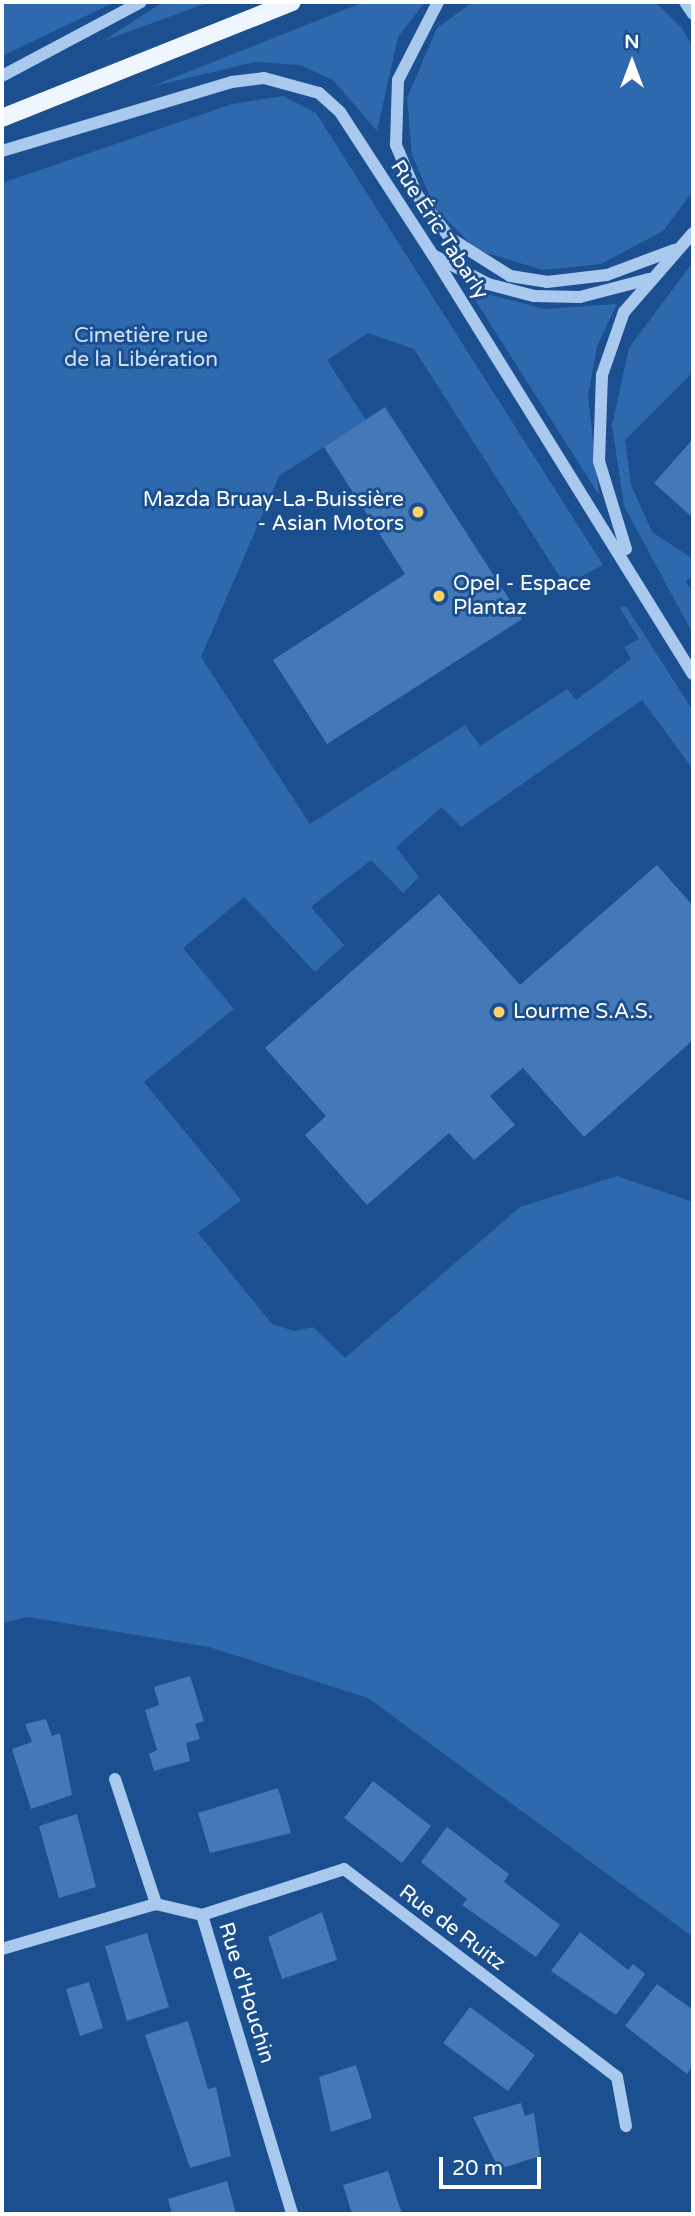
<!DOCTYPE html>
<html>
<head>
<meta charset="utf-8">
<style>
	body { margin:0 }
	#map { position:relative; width:695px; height:2216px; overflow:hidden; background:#1b4f8f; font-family:"Varela Round",sans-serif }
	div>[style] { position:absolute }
	.green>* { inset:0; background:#2e69ad }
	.building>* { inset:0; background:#4478b7 }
	.minor>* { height:12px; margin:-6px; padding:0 6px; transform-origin:6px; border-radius:6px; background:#a9c9ee }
	.major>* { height:18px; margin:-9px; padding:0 9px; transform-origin:9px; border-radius:9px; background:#f0f6ff }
	.dots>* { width:19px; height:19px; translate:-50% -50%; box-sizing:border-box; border:4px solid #1b4f8f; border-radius:50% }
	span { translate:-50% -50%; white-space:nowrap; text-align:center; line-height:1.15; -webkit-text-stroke:6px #1b4f8f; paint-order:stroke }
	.street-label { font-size:21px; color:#fff }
	.park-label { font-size:21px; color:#cfe3fa }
	.poi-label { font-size:21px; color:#fff }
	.right { translate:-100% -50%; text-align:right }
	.left { translate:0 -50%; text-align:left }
	.frame { position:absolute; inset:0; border:4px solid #fff; pointer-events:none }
	.north { position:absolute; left:597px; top:28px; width:70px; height:70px; -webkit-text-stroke:5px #1b4f8f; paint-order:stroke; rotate:0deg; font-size:19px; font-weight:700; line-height:28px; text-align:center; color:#fff }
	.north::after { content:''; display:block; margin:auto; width:24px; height:32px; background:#fff; clip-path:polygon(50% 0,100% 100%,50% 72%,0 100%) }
	.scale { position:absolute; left:439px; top:2157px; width:102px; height:32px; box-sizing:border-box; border:4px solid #fff; border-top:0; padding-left:9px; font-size:21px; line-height:24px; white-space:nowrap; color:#fff; -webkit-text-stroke:5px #1b4f8f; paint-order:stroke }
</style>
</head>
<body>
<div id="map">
	<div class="green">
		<i style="clip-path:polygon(2px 2px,115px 2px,2px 56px)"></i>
		<i style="clip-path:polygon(163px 2px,210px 2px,103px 41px)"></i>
		<i style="clip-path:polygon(364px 2px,425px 2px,398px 37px,377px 131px,333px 80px,300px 65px,255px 62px,150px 87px)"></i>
		<i style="clip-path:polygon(473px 2px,655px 2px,682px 28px,693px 47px,693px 191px,663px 231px,601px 264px,543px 270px,477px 250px,435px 208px,412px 155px,407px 98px,437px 28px)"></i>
		<i style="clip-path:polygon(283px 96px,316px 113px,603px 565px,565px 585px,414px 349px,368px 333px,327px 360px,366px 420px,279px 476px,201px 657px,310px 824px,465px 725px,480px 746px,567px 689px,576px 700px,631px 659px,624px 647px,639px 639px,620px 608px,626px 606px,693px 711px,693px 769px,642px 700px,461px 827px,442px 807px,396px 847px,419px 877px,403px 893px,371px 860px,311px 907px,344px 945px,315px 972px,244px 897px,183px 948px,234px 1009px,144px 1082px,241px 1200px,198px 1233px,272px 1324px,294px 1331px,313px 1327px,345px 1358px,520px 1207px,617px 1176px,693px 1202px,693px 1937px,368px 1698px,209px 1647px,28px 1617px,2px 1623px,2px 183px,232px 104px)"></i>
		<i style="clip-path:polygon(693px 262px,693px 372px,625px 440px,631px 485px,652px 532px,693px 559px,693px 576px,686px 581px,693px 593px,693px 634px,624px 506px,612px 425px,629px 348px)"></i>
		<i style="clip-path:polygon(468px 289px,545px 309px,617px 304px,597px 346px,588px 396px,599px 495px)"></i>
	</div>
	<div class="building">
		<i style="clip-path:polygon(385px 407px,522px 619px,327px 744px,273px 660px,405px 574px,324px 447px)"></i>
		<i style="clip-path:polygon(693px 439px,693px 518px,654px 483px)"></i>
		<i style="clip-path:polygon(657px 865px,693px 906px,693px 1040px,584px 1137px,523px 1068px,490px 1096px,515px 1125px,474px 1160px,449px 1133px,367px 1205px,305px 1135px,326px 1116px,265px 1048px,439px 894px,520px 985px)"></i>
		<i style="clip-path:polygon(190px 1676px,204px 1721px,195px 1724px,200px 1739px,186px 1743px,190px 1761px,154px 1771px,149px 1754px,157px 1750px,145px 1710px,159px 1705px,154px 1687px)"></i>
		<i style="clip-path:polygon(46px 1719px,52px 1736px,60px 1733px,72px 1795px,31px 1809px,12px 1749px,32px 1742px,25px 1724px)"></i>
		<i style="clip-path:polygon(373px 1781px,431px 1826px,402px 1863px,344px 1818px)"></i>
		<i style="clip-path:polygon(278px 1788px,291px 1833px,210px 1853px,198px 1813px)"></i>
		<i style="clip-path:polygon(77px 1814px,96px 1887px,59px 1898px,39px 1826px)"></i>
		<i style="clip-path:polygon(447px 1827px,509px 1874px,504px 1882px,560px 1925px,536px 1957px,462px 1905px,467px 1899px,421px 1862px)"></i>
		<i style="clip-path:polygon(322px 1912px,337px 1960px,282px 1979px,268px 1937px)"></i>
		<i style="clip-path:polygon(580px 1932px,628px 1970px,633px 1964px,645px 1974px,616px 2015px,551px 1971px)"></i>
		<i style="clip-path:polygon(147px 1933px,169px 2007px,127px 2021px,105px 1946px)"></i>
		<i style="clip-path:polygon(89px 1982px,103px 2028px,80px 2036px,66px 1989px)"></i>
		<i style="clip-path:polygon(657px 1984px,693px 2010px,693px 2065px,687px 2074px,625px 2026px)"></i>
		<i style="clip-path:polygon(470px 2007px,535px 2055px,508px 2091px,443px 2043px)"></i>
		<i style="clip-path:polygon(188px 2021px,208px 2089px,216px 2087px,231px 2156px,190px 2168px,145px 2035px)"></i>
		<i style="clip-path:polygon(356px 2065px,372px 2118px,331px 2132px,319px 2077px)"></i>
		<i style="clip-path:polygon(521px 2103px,525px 2116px,534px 2113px,540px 2156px,499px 2169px,473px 2117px)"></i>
		<i style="clip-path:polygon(388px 2171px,402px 2214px,352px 2214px,343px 2185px)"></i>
		<i style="clip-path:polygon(227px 2181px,236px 2214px,172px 2214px,168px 2199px)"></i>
	</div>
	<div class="minor">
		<i style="left:438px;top:2px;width:88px;rotate:117.1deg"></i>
		<i style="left:398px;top:80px;width:65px;rotate:91.8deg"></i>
		<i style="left:396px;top:145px;width:54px;rotate:67.2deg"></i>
		<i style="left:417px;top:195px;width:54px;rotate:52.5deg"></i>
		<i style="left:450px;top:238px;width:71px;rotate:32.3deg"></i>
		<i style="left:510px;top:276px;width:37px;rotate:9deg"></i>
		<i style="left:547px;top:282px;width:60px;rotate:-6.7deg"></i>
		<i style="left:607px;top:275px;width:72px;rotate:-20.5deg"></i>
		<i style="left:685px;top:2px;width:14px;rotate:56deg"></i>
		<i style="left:2px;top:76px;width:157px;rotate:-28deg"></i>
		<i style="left:2px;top:151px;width:240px;rotate:-16.7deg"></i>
		<i style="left:232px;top:82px;width:32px;rotate:-7deg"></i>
		<i style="left:264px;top:78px;width:57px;rotate:15.3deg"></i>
		<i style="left:319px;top:93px;width:28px;rotate:42deg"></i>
		<i style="left:340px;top:112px;width:171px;rotate:57deg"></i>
		<i style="left:433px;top:255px;width:493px;rotate:58.2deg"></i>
		<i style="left:433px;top:255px;width:62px;rotate:27.8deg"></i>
		<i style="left:488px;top:284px;width:48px;rotate:14.6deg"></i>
		<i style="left:534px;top:296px;width:46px;rotate:1.2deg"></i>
		<i style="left:580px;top:297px;width:71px;rotate:-14.6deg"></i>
		<i style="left:626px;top:549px;width:92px;rotate:-107.1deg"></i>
		<i style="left:599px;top:461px;width:86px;rotate:-88deg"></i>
		<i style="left:602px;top:375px;width:67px;rotate:-70.8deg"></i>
		<i style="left:624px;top:312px;width:105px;rotate:-48.9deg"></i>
		<i style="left:115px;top:1779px;width:132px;rotate:71.8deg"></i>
		<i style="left:202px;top:1915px;width:149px;rotate:-17.9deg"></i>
		<i style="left:344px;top:1869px;width:343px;rotate:37.3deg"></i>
		<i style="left:617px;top:2077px;width:50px;rotate:79.6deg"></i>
		<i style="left:2px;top:1949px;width:160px;rotate:-16.3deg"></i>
		<i style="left:156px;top:1904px;width:47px;rotate:13.4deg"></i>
		<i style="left:202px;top:1915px;width:312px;rotate:73.2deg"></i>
	</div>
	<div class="major">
		<i style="left:2px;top:118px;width:312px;rotate:-21.8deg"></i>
	</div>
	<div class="dots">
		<i style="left:418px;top:512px;background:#ffd166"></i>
		<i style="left:439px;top:596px;background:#ffd166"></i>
		<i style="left:499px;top:1012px;background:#ffd166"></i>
	</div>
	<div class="street-label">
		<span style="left:439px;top:230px;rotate:57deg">Rue Éric Tabarly</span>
		<span style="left:452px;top:1928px;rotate:37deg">Rue de Ruitz</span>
		<span style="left:246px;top:1993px;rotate:73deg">Rue d'Houchin</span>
	</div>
	<div class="park-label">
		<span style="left:141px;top:348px">Cimetière rue<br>de la Libération</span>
	</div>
	<div class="poi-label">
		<span class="right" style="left:404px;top:512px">Mazda Bruay-La-Buissière<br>- Asian Motors</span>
		<span class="left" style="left:453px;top:596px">Opel - Espace<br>Plantaz</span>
		<span class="left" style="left:513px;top:1012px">Lourme S.A.S.</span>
	</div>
	<div class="frame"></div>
	<div class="north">N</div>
	<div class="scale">20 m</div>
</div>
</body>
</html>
